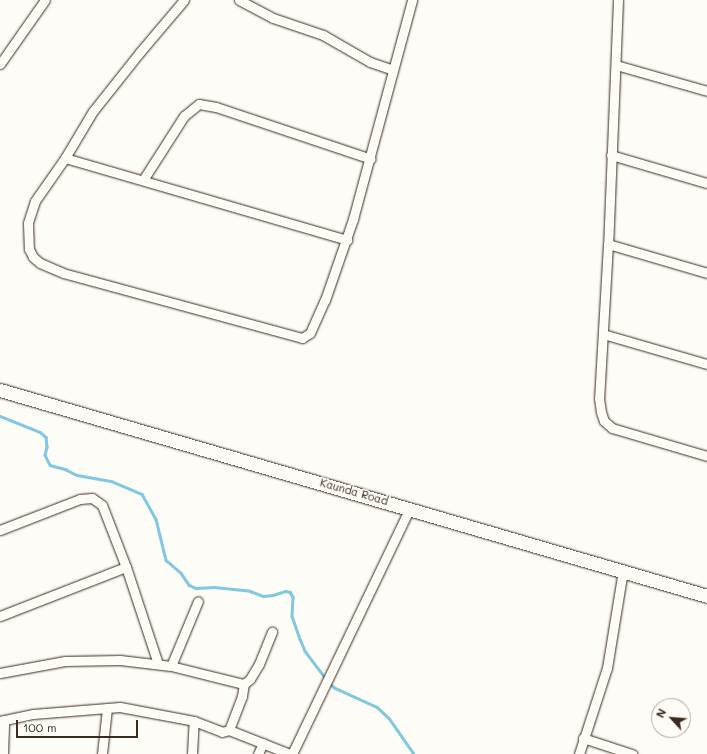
<!DOCTYPE html>
<html>
<head>
<meta charset="utf-8">
<style>
	body { margin:0 }
	#map { position:relative; width:707px; height:754px; overflow:hidden; background:#fdfcf7; font-family:Mali,sans-serif }
	div>[style] { position:absolute }
	.stream>* { height:2.5px; margin:-1.25px; padding:0 1.25px; transform-origin:1.25px; border-radius:1.25px; background:#80c7e1 }
	.roads { filter:drop-shadow(0 0 1px #3b2a1e) drop-shadow(0 0 1px #3b2a1e) }
	.street>* { height:9px; margin:-4.5px; padding:0 4.5px; transform-origin:4.5px; border-radius:4.5px; background:#fdfcf7 }
	.secondary>* { height:13px; margin:-6.5px; padding:0 6.5px; transform-origin:6.5px; border-radius:6.5px; background:#fdfcf7 }
	span { translate:-50% -50%; white-space:nowrap; text-align:center; line-height:1.15; -webkit-text-stroke:3.5px #fdfcf7; paint-order:stroke }
	.street-label { font-size:11px; color:#3b2a1e }
	.north { position:absolute; left:651px; top:698px; width:40px; height:40px; box-sizing:border-box; background:#fdfcf7; border:1px solid #afa8a0; border-radius:50%; rotate:296deg; font-size:11px; font-weight:700; line-height:16px; text-align:center; color:#3b2a1e }
	.north::after { content:''; display:block; margin:auto; width:14px; height:18px; background:#3b2a1e; clip-path:polygon(50% 0,100% 100%,50% 72%,0 100%) }
	.scale { position:absolute; left:16px; top:720px; width:122px; height:18px; box-sizing:border-box; border:2px solid #3b2a1e; border-top:0; padding-left:5px; font-size:12px; line-height:14px; white-space:nowrap; color:#3b2a1e; -webkit-text-stroke:3px #fdfcf7; paint-order:stroke }
</style>
</head>
<body>
<div id="map">
	<div class="stream">
		<i style="left:0;top:416px;width:43px;rotate:21.8deg"></i>
		<i style="left:40px;top:432px;width:8px;rotate:40deg"></i>
		<i style="left:46px;top:437px;width:10px;rotate:84deg"></i>
		<i style="left:47px;top:447px;width:8px;rotate:104deg"></i>
		<i style="left:45px;top:455px;width:11px;rotate:63deg"></i>
		<i style="left:50px;top:465px;width:16px;rotate:15deg"></i>
		<i style="left:65px;top:469px;width:13px;rotate:27deg"></i>
		<i style="left:77px;top:475px;width:35px;rotate:10deg"></i>
		<i style="left:111px;top:481px;width:34px;rotate:23deg"></i>
		<i style="left:142px;top:494px;width:29px;rotate:61deg"></i>
		<i style="left:156px;top:519px;width:42px;rotate:76.3deg"></i>
		<i style="left:166px;top:560px;width:20px;rotate:41deg"></i>
		<i style="left:181px;top:573px;width:14px;rotate:56deg"></i>
		<i style="left:189px;top:585px;width:8px;rotate:23deg"></i>
		<i style="left:196px;top:588px;width:18px;rotate:-3deg"></i>
		<i style="left:214px;top:587px;width:36px;rotate:6deg"></i>
		<i style="left:250px;top:591px;width:14px;rotate:21deg"></i>
		<i style="left:263px;top:596px;width:10px;rotate:-6deg"></i>
		<i style="left:273px;top:595px;width:13px;rotate:-18deg"></i>
		<i style="left:285px;top:591px;width:5px;rotate:11deg"></i>
		<i style="left:290px;top:592px;width:6px;rotate:59deg"></i>
		<i style="left:293px;top:597px;width:19px;rotate:93deg"></i>
		<i style="left:292px;top:616px;width:24px;rotate:71deg"></i>
		<i style="left:300px;top:639px;width:13px;rotate:67deg"></i>
		<i style="left:305px;top:651px;width:34px;rotate:53deg"></i>
		<i style="left:328px;top:682px;width:9px;rotate:41deg"></i>
		<i style="left:335px;top:688px;width:46px;rotate:24.3deg"></i>
		<i style="left:377px;top:707px;width:16px;rotate:43deg"></i>
		<i style="left:389px;top:718px;width:44px;rotate:55.2deg"></i>
	</div>
	<div class="roads">
		<div class="street">
			<i style="left:184px;top:0;width:68px;rotate:130.2deg"></i>
			<i style="left:140px;top:52px;width:75px;rotate:128.5deg"></i>
			<i style="left:93px;top:111px;width:55px;rotate:120.8deg"></i>
			<i style="left:65px;top:158px;width:52px;rotate:124.9deg"></i>
			<i style="left:35px;top:201px;width:23px;rotate:108deg"></i>
			<i style="left:28px;top:223px;width:26px;rotate:88deg"></i>
			<i style="left:29px;top:249px;width:9px;rotate:63deg"></i>
			<i style="left:33px;top:257px;width:9px;rotate:41deg"></i>
			<i style="left:40px;top:263px;width:25px;rotate:23deg"></i>
			<i style="left:63px;top:273px;width:248px;rotate:15.2deg"></i>
			<i style="left:302px;top:338px;width:9px;rotate:-32deg"></i>
			<i style="left:310px;top:333px;width:36px;rotate:-66deg"></i>
			<i style="left:325px;top:300px;width:86px;rotate:-70.9deg"></i>
			<i style="left:353px;top:219px;width:227px;rotate:-74.9deg"></i>
			<i style="left:239px;top:0;width:38px;rotate:28deg"></i>
			<i style="left:273px;top:18px;width:53px;rotate:18.8deg"></i>
			<i style="left:323px;top:35px;width:54px;rotate:29.9deg"></i>
			<i style="left:370px;top:62px;width:24px;rotate:19deg"></i>
			<i style="left:618px;top:0;width:244px;rotate:92.3deg"></i>
			<i style="left:608px;top:244px;width:154px;rotate:93.3deg"></i>
			<i style="left:599px;top:398px;width:14px;rotate:82deg"></i>
			<i style="left:601px;top:412px;width:9px;rotate:72deg"></i>
			<i style="left:604px;top:421px;width:11px;rotate:41deg"></i>
			<i style="left:612px;top:428px;width:99px;rotate:16.4deg"></i>
			<i style="left:0;top:64px;width:78px;rotate:-54.9deg"></i>
			<i style="left:616px;top:65px;width:95px;rotate:15.9deg"></i>
			<i style="left:611px;top:155px;width:100px;rotate:16.3deg"></i>
			<i style="left:65px;top:158px;width:294px;rotate:16.2deg"></i>
			<i style="left:143px;top:180px;width:76px;rotate:-57.4deg"></i>
			<i style="left:184px;top:116px;width:19px;rotate:-39deg"></i>
			<i style="left:199px;top:104px;width:17px;rotate:10deg"></i>
			<i style="left:216px;top:107px;width:163px;rotate:18.5deg"></i>
			<i style="left:608px;top:244px;width:103px;rotate:16.3deg"></i>
			<i style="left:603px;top:334px;width:108px;rotate:16.1deg"></i>
			<i style="left:0;top:530px;width:86px;rotate:-21.2deg"></i>
			<i style="left:80px;top:499px;width:12px;rotate:-5deg"></i>
			<i style="left:92px;top:498px;width:12px;rotate:35deg"></i>
			<i style="left:102px;top:505px;width:66px;rotate:68.8deg"></i>
			<i style="left:126px;top:567px;width:102px;rotate:71.7deg"></i>
			<i style="left:0;top:616px;width:135px;rotate:-21.3deg"></i>
			<i style="left:171px;top:666px;width:70px;rotate:-67.4deg"></i>
			<i style="left:0;top:673px;width:66px;rotate:-10.5deg"></i>
			<i style="left:65px;top:661px;width:55px;rotate:-1deg"></i>
			<i style="left:120px;top:660px;width:51px;rotate:6.7deg"></i>
			<i style="left:171px;top:666px;width:75px;rotate:13.9deg"></i>
			<i style="left:244px;top:684px;width:8px;rotate:-40deg"></i>
			<i style="left:250px;top:679px;width:17px;rotate:-59deg"></i>
			<i style="left:259px;top:664px;width:35px;rotate:-68deg"></i>
			<i style="left:0;top:721px;width:34px;rotate:-12deg"></i>
			<i style="left:33px;top:714px;width:87px;rotate:-4.6deg"></i>
			<i style="left:120px;top:707px;width:75px;rotate:10.7deg"></i>
			<i style="left:194px;top:721px;width:30px;rotate:21deg"></i>
			<i style="left:222px;top:732px;width:7px;rotate:-16deg"></i>
			<i style="left:229px;top:730px;width:36px;rotate:-69deg"></i>
			<i style="left:242px;top:696px;width:12px;rotate:-81deg"></i>
			<i style="left:229px;top:730px;width:66px;rotate:21.5deg"></i>
			<i style="left:583px;top:738px;width:52px;rotate:18.1deg"></i>
			<i style="left:3px;top:754px;width:34px;rotate:-88deg"></i>
			<i style="left:102px;top:754px;width:46px;rotate:-83.8deg"></i>
			<i style="left:192px;top:754px;width:33px;rotate:-87deg"></i>
			<i style="left:258px;top:754px;width:12px;rotate:-66deg"></i>
			<i style="left:292px;top:754px;width:273px;rotate:-64.4deg"></i>
			<i style="left:579px;top:754px;width:90px;rotate:-72deg"></i>
			<i style="left:607px;top:668px;width:99px;rotate:-80.7deg"></i>
		</div>
		<div class="secondary">
			<i style="left:0;top:390px;width:736px;rotate:16.24deg"></i>
		</div>
	</div>
	<div class="street-label">
		<span style="left:354px;top:492px;rotate:16deg">Kaunda Road</span>
	</div>
	<div class="north">N</div>
	<div class="scale">100 m</div>
</div>
</body>
</html>
